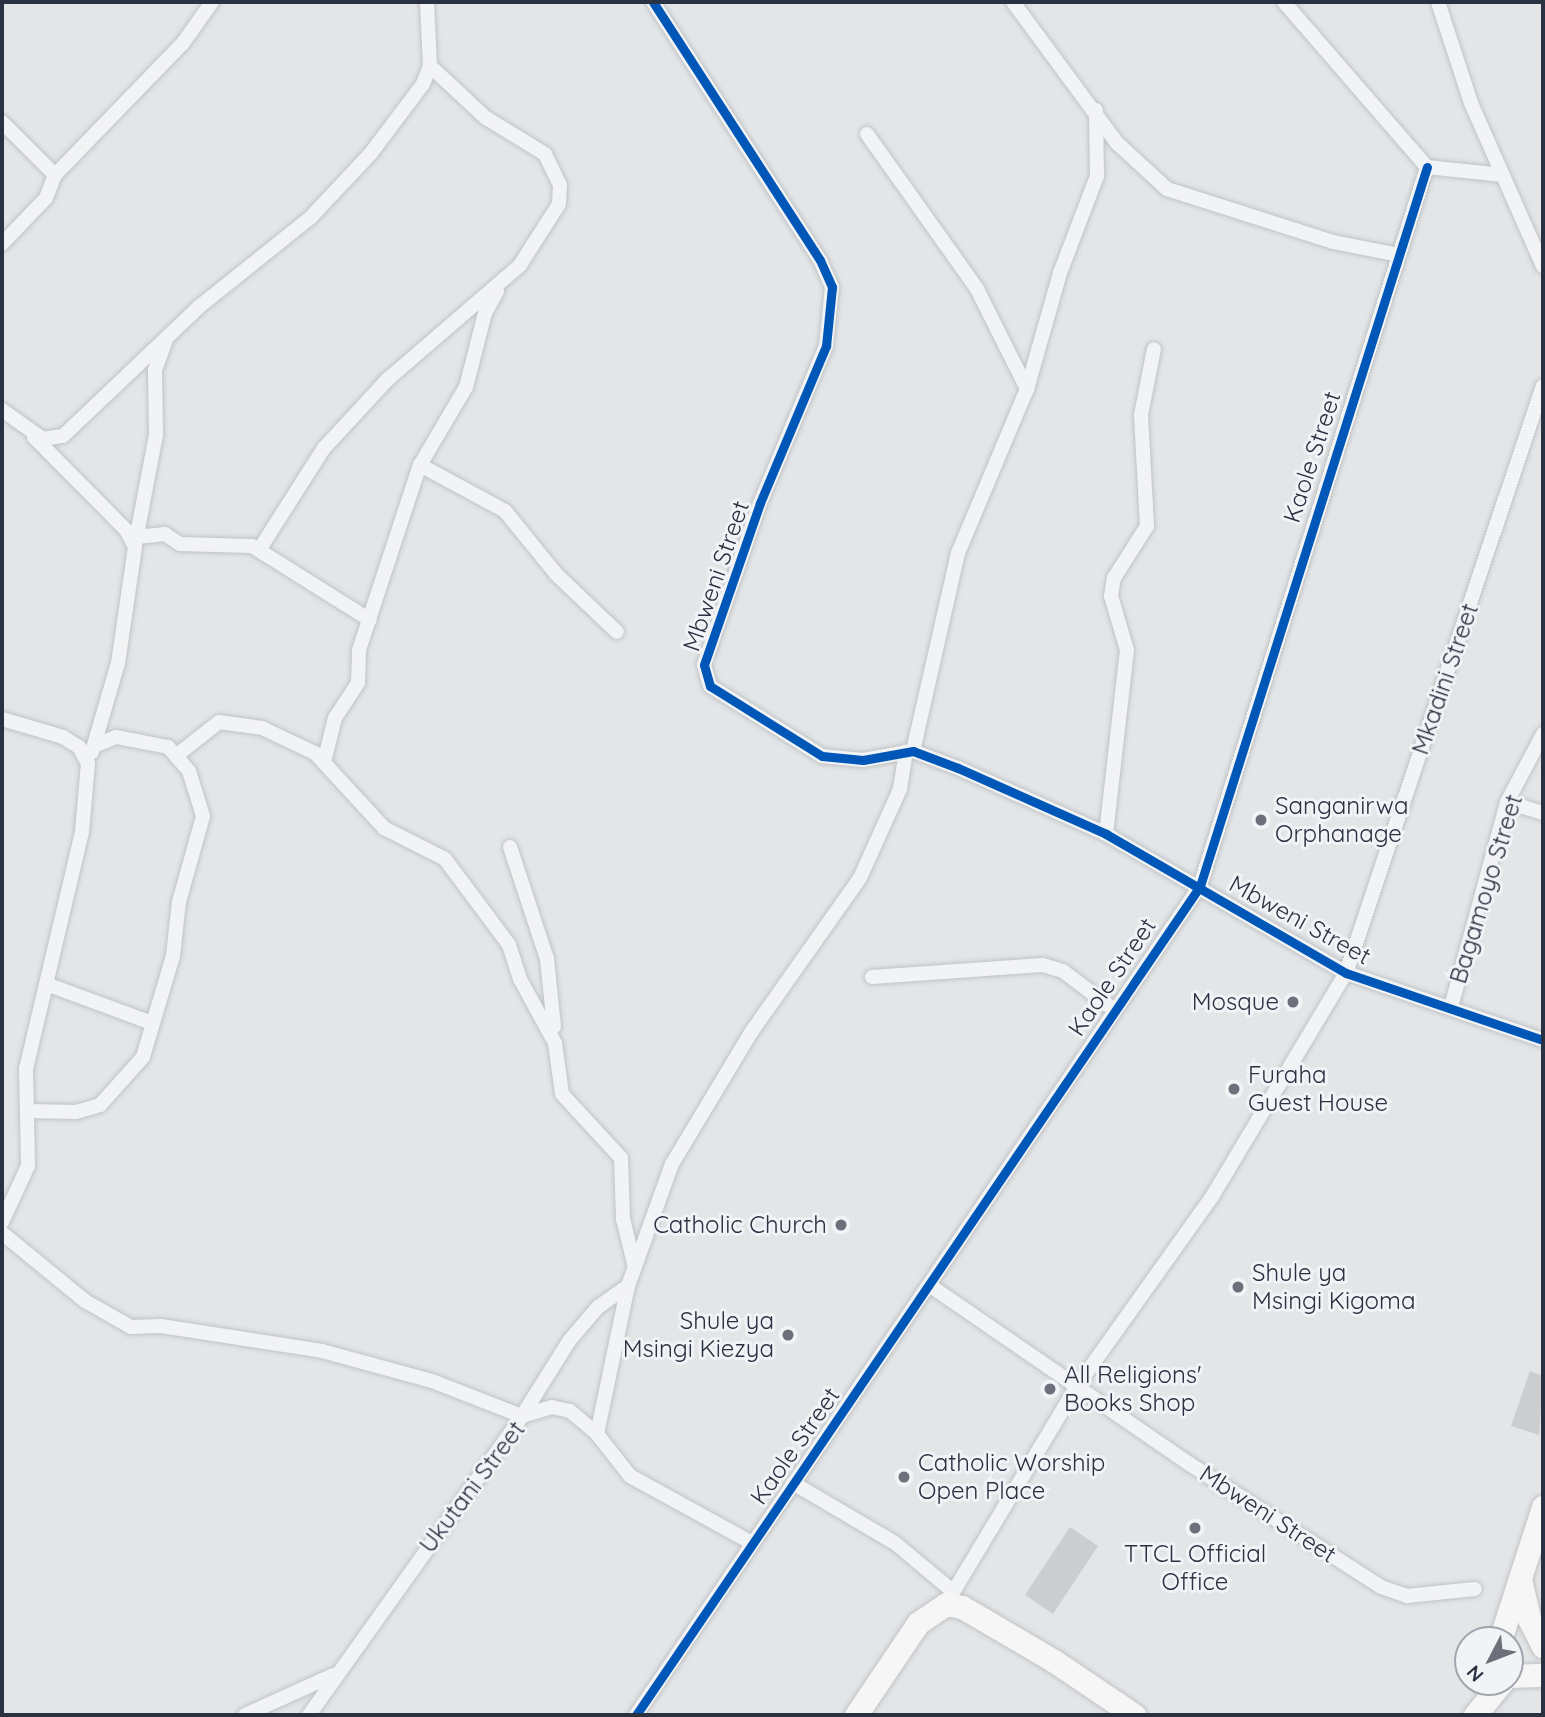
<!DOCTYPE html>
<html>
<head>
<meta charset="utf-8">
<style>
	body { margin:0 }
	#map { position:relative; width:1545px; height:1717px; overflow:hidden; background:#e3e5e7; font-family:Quicksand,sans-serif }
	div>[style] { position:absolute }
	.building>* { inset:0; background:#cbcdcf }
	.roads { filter:drop-shadow(0 0 2px #c1c3c5) drop-shadow(0 0 2px #c1c3c5) }
	.street>* { height:14px; margin:-7px; padding:0 7px; transform-origin:7px; border-radius:7px; background:#f2f3f5 }
	.primary>* { height:23px; margin:-11.5px; padding:0 11.5px; transform-origin:11.5px; border-radius:11.5px; background:#f6f6f7 }
	.cycleway>* { height:9px; margin:-4.5px; padding:0 4.5px; transform-origin:4.5px; border-radius:4.5px; background:#0057b8 }
	.dots>* { width:19px; height:19px; translate:-50% -50%; box-sizing:border-box; border:4px solid #f1f3f7; border-radius:50% }
	span { translate:-50% -50%; white-space:nowrap; text-align:center; line-height:1.15; -webkit-text-stroke:6px #f1f3f7; paint-order:stroke }
	.street-label { font-size:24px; color:#2a3140 }
	.poi-label { font-size:24px; color:#2a3140 }
	.left { translate:0 -50%; text-align:left }
	.right { translate:-100% -50%; text-align:right }
	.frame { position:absolute; inset:0; border:4px solid #2a3140; pointer-events:none }
	.north { position:absolute; left:1454px; top:1626px; width:70px; height:70px; box-sizing:border-box; background:#f1f3f7; border:2px solid #a1a5ae; border-radius:50%; rotate:228deg; font-size:19px; font-weight:700; line-height:28px; text-align:center; color:#2a3140 }
	.north::after { content:''; display:block; margin:auto; width:24px; height:32px; background:#6b707a; clip-path:polygon(50% 0,100% 100%,50% 72%,0 100%) }
</style>
</head>
<body>
<div id="map">
	<div class="building">
		<i style="clip-path:polygon(1530px 1371px,1543px 1376px,1539px 1435px,1511px 1426px)"></i>
		<i style="clip-path:polygon(1070px 1527px,1098px 1546px,1053px 1614px,1025px 1595px)"></i>
	</div>
	<div class="roads">
		<div class="street">
			<i style="left:653px;top:2px;width:307px;rotate:57.1deg"></i>
			<i style="left:820px;top:260px;width:30px;rotate:66deg"></i>
			<i style="left:832px;top:287px;width:59px;rotate:95.8deg"></i>
			<i style="left:826px;top:346px;width:170px;rotate:112.8deg"></i>
			<i style="left:760px;top:503px;width:171px;rotate:109.1deg"></i>
			<i style="left:704px;top:665px;width:22px;rotate:74deg"></i>
			<i style="left:710px;top:686px;width:132px;rotate:32deg"></i>
			<i style="left:822px;top:756px;width:41px;rotate:5.6deg"></i>
			<i style="left:863px;top:760px;width:51px;rotate:-10.2deg"></i>
			<i style="left:913px;top:751px;width:48px;rotate:20.7deg"></i>
			<i style="left:958px;top:768px;width:162px;rotate:24deg"></i>
			<i style="left:1106px;top:834px;width:277px;rotate:30.1deg"></i>
			<i style="left:1346px;top:973px;width:208px;rotate:18.8deg"></i>
			<i style="left:1013px;top:2px;width:175px;rotate:53.6deg"></i>
			<i style="left:1117px;top:143px;width:68px;rotate:42.6deg"></i>
			<i style="left:1167px;top:189px;width:174px;rotate:17.7deg"></i>
			<i style="left:1333px;top:242px;width:63px;rotate:11deg"></i>
			<i style="left:1284px;top:2px;width:218px;rotate:49.1deg"></i>
			<i style="left:1427px;top:167px;width:76px;rotate:6deg"></i>
			<i style="left:1438px;top:2px;width:106px;rotate:71.9deg"></i>
			<i style="left:1471px;top:103px;width:178px;rotate:66.2deg"></i>
			<i style="left:2px;top:122px;width:75px;rotate:45deg"></i>
			<i style="left:867px;top:134px;width:190px;rotate:54.6deg"></i>
			<i style="left:977px;top:289px;width:112px;rotate:63.4deg"></i>
			<i style="left:2px;top:244px;width:64px;rotate:-46.3deg"></i>
			<i style="left:46px;top:198px;width:25px;rotate:-69deg"></i>
			<i style="left:55px;top:175px;width:184px;rotate:-45.9deg"></i>
			<i style="left:183px;top:43px;width:50px;rotate:-54.7deg"></i>
			<i style="left:2px;top:410px;width:50px;rotate:35.3deg"></i>
			<i style="left:43px;top:439px;width:20px;rotate:-9deg"></i>
			<i style="left:63px;top:436px;width:189px;rotate:-43.5deg"></i>
			<i style="left:200px;top:306px;width:142px;rotate:-38.7deg"></i>
			<i style="left:311px;top:217px;width:88px;rotate:-46.8deg"></i>
			<i style="left:371px;top:153px;width:86px;rotate:-53deg"></i>
			<i style="left:423px;top:84px;width:19px;rotate:-69deg"></i>
			<i style="left:430px;top:66px;width:64px;rotate:-92.7deg"></i>
			<i style="left:34px;top:437px;width:131px;rotate:45.3deg"></i>
			<i style="left:126px;top:530px;width:19px;rotate:62deg"></i>
			<i style="left:135px;top:547px;width:117px;rotate:98.3deg"></i>
			<i style="left:118px;top:663px;width:93px;rotate:106.3deg"></i>
			<i style="left:420px;top:465px;width:97px;rotate:28.4deg"></i>
			<i style="left:505px;top:511px;width:81px;rotate:51deg"></i>
			<i style="left:556px;top:574px;width:84px;rotate:43.6deg"></i>
			<i style="left:137px;top:537px;width:28px;rotate:-6deg"></i>
			<i style="left:165px;top:534px;width:18px;rotate:34deg"></i>
			<i style="left:180px;top:544px;width:72px;rotate:1.6deg"></i>
			<i style="left:252px;top:546px;width:139px;rotate:32.1deg"></i>
			<i style="left:135px;top:545px;width:112px;rotate:-79.2deg"></i>
			<i style="left:156px;top:435px;width:65px;rotate:-90.9deg"></i>
			<i style="left:155px;top:370px;width:33px;rotate:-70deg"></i>
			<i style="left:259px;top:550px;width:121px;rotate:-57.5deg"></i>
			<i style="left:324px;top:448px;width:93px;rotate:-47.2deg"></i>
			<i style="left:387px;top:380px;width:176px;rotate:-40.8deg"></i>
			<i style="left:520px;top:265px;width:72px;rotate:-57.4deg"></i>
			<i style="left:559px;top:204px;width:19px;rotate:-87deg"></i>
			<i style="left:560px;top:185px;width:34px;rotate:-116deg"></i>
			<i style="left:545px;top:154px;width:69px;rotate:-148.6deg"></i>
			<i style="left:486px;top:118px;width:76px;rotate:-137.1deg"></i>
			<i style="left:2px;top:719px;width:64px;rotate:16.4deg"></i>
			<i style="left:63px;top:737px;width:19px;rotate:32deg"></i>
			<i style="left:79px;top:747px;width:18px;rotate:61deg"></i>
			<i style="left:88px;top:763px;width:69px;rotate:95deg"></i>
			<i style="left:82px;top:832px;width:244px;rotate:103.3deg"></i>
			<i style="left:26px;top:1069px;width:97px;rotate:88.8deg"></i>
			<i style="left:28px;top:1166px;width:62px;rotate:114.9deg"></i>
			<i style="left:913px;top:751px;width:203px;rotate:-77.2deg"></i>
			<i style="left:958px;top:553px;width:178px;rotate:-67.2deg"></i>
			<i style="left:1027px;top:389px;width:121px;rotate:-74.1deg"></i>
			<i style="left:1060px;top:273px;width:104px;rotate:-69.1deg"></i>
			<i style="left:1097px;top:176px;width:66px;rotate:-90.9deg"></i>
			<i style="left:177px;top:755px;width:53px;rotate:-38.2deg"></i>
			<i style="left:219px;top:722px;width:43px;rotate:7.9deg"></i>
			<i style="left:262px;top:728px;width:59px;rotate:25.3deg"></i>
			<i style="left:315px;top:753px;width:102px;rotate:47.4deg"></i>
			<i style="left:384px;top:828px;width:68px;rotate:26.9deg"></i>
			<i style="left:445px;top:859px;width:107px;rotate:53.3deg"></i>
			<i style="left:509px;top:945px;width:36px;rotate:72deg"></i>
			<i style="left:520px;top:979px;width:73px;rotate:61.3deg"></i>
			<i style="left:555px;top:1043px;width:51px;rotate:82.2deg"></i>
			<i style="left:562px;top:1094px;width:87px;rotate:47.3deg"></i>
			<i style="left:621px;top:1158px;width:61px;rotate:88.1deg"></i>
			<i style="left:623px;top:1219px;width:49px;rotate:76deg"></i>
			<i style="left:324px;top:762px;width:45px;rotate:-76deg"></i>
			<i style="left:335px;top:718px;width:42px;rotate:-56.7deg"></i>
			<i style="left:358px;top:683px;width:33px;rotate:-88deg"></i>
			<i style="left:359px;top:650px;width:195px;rotate:-71.8deg"></i>
			<i style="left:420px;top:465px;width:91px;rotate:-59.5deg"></i>
			<i style="left:466px;top:387px;width:76px;rotate:-75.6deg"></i>
			<i style="left:485px;top:313px;width:25px;rotate:-61deg"></i>
			<i style="left:1507px;top:802px;width:38px;rotate:17deg"></i>
			<i style="left:1106px;top:834px;width:185px;rotate:-83.5deg"></i>
			<i style="left:1127px;top:650px;width:56px;rotate:-106.5deg"></i>
			<i style="left:1111px;top:596px;width:18px;rotate:-81deg"></i>
			<i style="left:1114px;top:578px;width:62px;rotate:-57.6deg"></i>
			<i style="left:1147px;top:526px;width:111px;rotate:-93.1deg"></i>
			<i style="left:1141px;top:415px;width:67px;rotate:-78.9deg"></i>
			<i style="left:510px;top:847px;width:118px;rotate:71.7deg"></i>
			<i style="left:547px;top:959px;width:68px;rotate:84.1deg"></i>
			<i style="left:872px;top:977px;width:171px;rotate:-4deg"></i>
			<i style="left:1043px;top:965px;width:21px;rotate:17deg"></i>
			<i style="left:1063px;top:971px;width:63px;rotate:37.2deg"></i>
			<i style="left:49px;top:985px;width:110px;rotate:20.3deg"></i>
			<i style="left:1451px;top:1007px;width:213px;rotate:-74.7deg"></i>
			<i style="left:1507px;top:802px;width:77px;rotate:-62.1deg"></i>
			<i style="left:27px;top:1111px;width:49px;rotate:1.2deg"></i>
			<i style="left:76px;top:1112px;width:25px;rotate:-16deg"></i>
			<i style="left:100px;top:1105px;width:64px;rotate:-48.1deg"></i>
			<i style="left:143px;top:1057px;width:105px;rotate:-73.5deg"></i>
			<i style="left:173px;top:956px;width:54px;rotate:-83.7deg"></i>
			<i style="left:179px;top:902px;width:89px;rotate:-74.4deg"></i>
			<i style="left:203px;top:816px;width:47px;rotate:-107.3deg"></i>
			<i style="left:189px;top:771px;width:32px;rotate:-131deg"></i>
			<i style="left:168px;top:747px;width:53px;rotate:-169.1deg"></i>
			<i style="left:116px;top:737px;width:24px;rotate:158deg"></i>
			<i style="left:2px;top:1233px;width:107px;rotate:39.3deg"></i>
			<i style="left:85px;top:1301px;width:53px;rotate:29.5deg"></i>
			<i style="left:131px;top:1327px;width:30px;rotate:-2deg"></i>
			<i style="left:161px;top:1326px;width:163px;rotate:8.8deg"></i>
			<i style="left:322px;top:1351px;width:114px;rotate:15.3deg"></i>
			<i style="left:432px;top:1381px;width:97px;rotate:21.3deg"></i>
			<i style="left:522px;top:1416px;width:89px;rotate:-57.9deg"></i>
			<i style="left:569px;top:1341px;width:45px;rotate:-49.5deg"></i>
			<i style="left:598px;top:1307px;width:37px;rotate:-35deg"></i>
			<i style="left:932px;top:1287px;width:311px;rotate:34.5deg"></i>
			<i style="left:1188px;top:1463px;width:229px;rotate:32.7deg"></i>
			<i style="left:1381px;top:1587px;width:28px;rotate:19deg"></i>
			<i style="left:1407px;top:1596px;width:68px;rotate:-5.9deg"></i>
			<i style="left:597px;top:1434px;width:151px;rotate:-78.2deg"></i>
			<i style="left:628px;top:1286px;width:130px;rotate:-70.2deg"></i>
			<i style="left:672px;top:1164px;width:155px;rotate:-59deg"></i>
			<i style="left:752px;top:1031px;width:187px;rotate:-54.8deg"></i>
			<i style="left:860px;top:878px;width:98px;rotate:-65.8deg"></i>
			<i style="left:900px;top:789px;width:38px;rotate:-81deg"></i>
			<i style="left:793px;top:1483px;width:118px;rotate:30.5deg"></i>
			<i style="left:895px;top:1543px;width:72px;rotate:39.9deg"></i>
			<i style="left:946px;top:1604px;width:254px;rotate:-59deg"></i>
			<i style="left:1077px;top:1386px;width:234px;rotate:-54.5deg"></i>
			<i style="left:1213px;top:1195px;width:259px;rotate:-59.1deg"></i>
			<i style="left:1346px;top:973px;width:619px;rotate:-71.45deg"></i>
			<i style="left:245px;top:1715px;width:97px;rotate:-24.4deg"></i>
			<i style="left:309px;top:1715px;width:367px;rotate:-54.5deg"></i>
			<i style="left:522px;top:1416px;width:31px;rotate:-17deg"></i>
			<i style="left:552px;top:1407px;width:18px;rotate:13deg"></i>
			<i style="left:570px;top:1411px;width:35px;rotate:40deg"></i>
			<i style="left:597px;top:1434px;width:53px;rotate:51.8deg"></i>
			<i style="left:630px;top:1476px;width:139px;rotate:28.8deg"></i>
			<i style="left:636px;top:1715px;width:1003px;rotate:-55.77deg"></i>
			<i style="left:1200px;top:886px;width:754px;rotate:-72.48deg"></i>
		</div>
		<div class="primary">
			<i style="left:1521px;top:1583px;width:37px;rotate:77deg"></i>
			<i style="left:1529px;top:1619px;width:31px;rotate:63deg"></i>
			<i style="left:1500px;top:1640px;width:140px;rotate:-72.1deg"></i>
			<i style="left:1510px;top:1676px;width:33px;rotate:-2deg"></i>
			<i style="left:856px;top:1715px;width:111px;rotate:-56deg"></i>
			<i style="left:918px;top:1623px;width:34px;rotate:-34deg"></i>
			<i style="left:946px;top:1604px;width:16px;rotate:11deg"></i>
			<i style="left:962px;top:1607px;width:107px;rotate:30.4deg"></i>
			<i style="left:1054px;top:1661px;width:97px;rotate:34deg"></i>
			<i style="left:1475px;top:1715px;width:43px;rotate:-50.7deg"></i>
		</div>
	</div>
	<div class="cycleway">
		<i style="left:653px;top:2px;width:307px;rotate:57.1deg"></i>
		<i style="left:820px;top:260px;width:30px;rotate:66deg"></i>
		<i style="left:832px;top:287px;width:59px;rotate:95.8deg"></i>
		<i style="left:826px;top:346px;width:170px;rotate:112.8deg"></i>
		<i style="left:760px;top:503px;width:171px;rotate:109.1deg"></i>
		<i style="left:704px;top:665px;width:22px;rotate:74deg"></i>
		<i style="left:710px;top:686px;width:132px;rotate:32deg"></i>
		<i style="left:822px;top:756px;width:41px;rotate:5.6deg"></i>
		<i style="left:863px;top:760px;width:51px;rotate:-10.2deg"></i>
		<i style="left:913px;top:751px;width:48px;rotate:20.7deg"></i>
		<i style="left:958px;top:768px;width:162px;rotate:24deg"></i>
		<i style="left:1106px;top:834px;width:277px;rotate:30.1deg"></i>
		<i style="left:1346px;top:973px;width:208px;rotate:18.8deg"></i>
		<i style="left:636px;top:1715px;width:1003px;rotate:-55.77deg"></i>
		<i style="left:1200px;top:886px;width:754px;rotate:-72.48deg"></i>
	</div>
	<div class="dots">
		<i style="left:1261px;top:820px;background:#6b707a"></i>
		<i style="left:1293px;top:1002px;background:#6b707a"></i>
		<i style="left:1234px;top:1089px;background:#6b707a"></i>
		<i style="left:841px;top:1225px;background:#6b707a"></i>
		<i style="left:1238px;top:1287px;background:#6b707a"></i>
		<i style="left:788px;top:1335px;background:#6b707a"></i>
		<i style="left:1050px;top:1389px;background:#6b707a"></i>
		<i style="left:904px;top:1477px;background:#6b707a"></i>
		<i style="left:1195px;top:1528px;background:#6b707a"></i>
	</div>
	<div class="street-label">
		<span style="left:1312px;top:457px;rotate:-72deg">Kaole Street</span>
		<span style="left:716px;top:576px;rotate:-71deg">Mbweni Street</span>
		<span style="left:1445px;top:679px;rotate:-71deg">Mkadini Street</span>
		<span style="left:1486px;top:889px;rotate:-73deg">Bagamoyo Street</span>
		<span style="left:1300px;top:920px;rotate:29deg">Mbweni Street</span>
		<span style="left:1112px;top:977px;rotate:-56deg">Kaole Street</span>
		<span style="left:795px;top:1446px;rotate:-55deg">Kaole Street</span>
		<span style="left:472px;top:1487px;rotate:-53deg">Ukutani Street</span>
		<span style="left:1268px;top:1514px;rotate:33deg">Mbweni Street</span>
	</div>
	<div class="poi-label">
		<span class="left" style="left:1275px;top:820px">Sanganirwa<br>Orphanage</span>
		<span class="right" style="left:1279px;top:1002px">Mosque</span>
		<span class="left" style="left:1248px;top:1089px">Furaha<br>Guest House</span>
		<span class="right" style="left:827px;top:1225px">Catholic Church</span>
		<span class="left" style="left:1252px;top:1287px">Shule ya<br>Msingi Kigoma</span>
		<span class="right" style="left:774px;top:1335px">Shule ya<br>Msingi Kiezya</span>
		<span class="left" style="left:1064px;top:1389px">All Religions'<br>Books Shop</span>
		<span class="left" style="left:918px;top:1477px">Catholic Worship<br>Open Place</span>
		<span style="left:1195px;top:1568px">TTCL Official<br>Office</span>
	</div>
	<div class="frame"></div>
	<div class="north">N</div>
</div>
</body>
</html>
